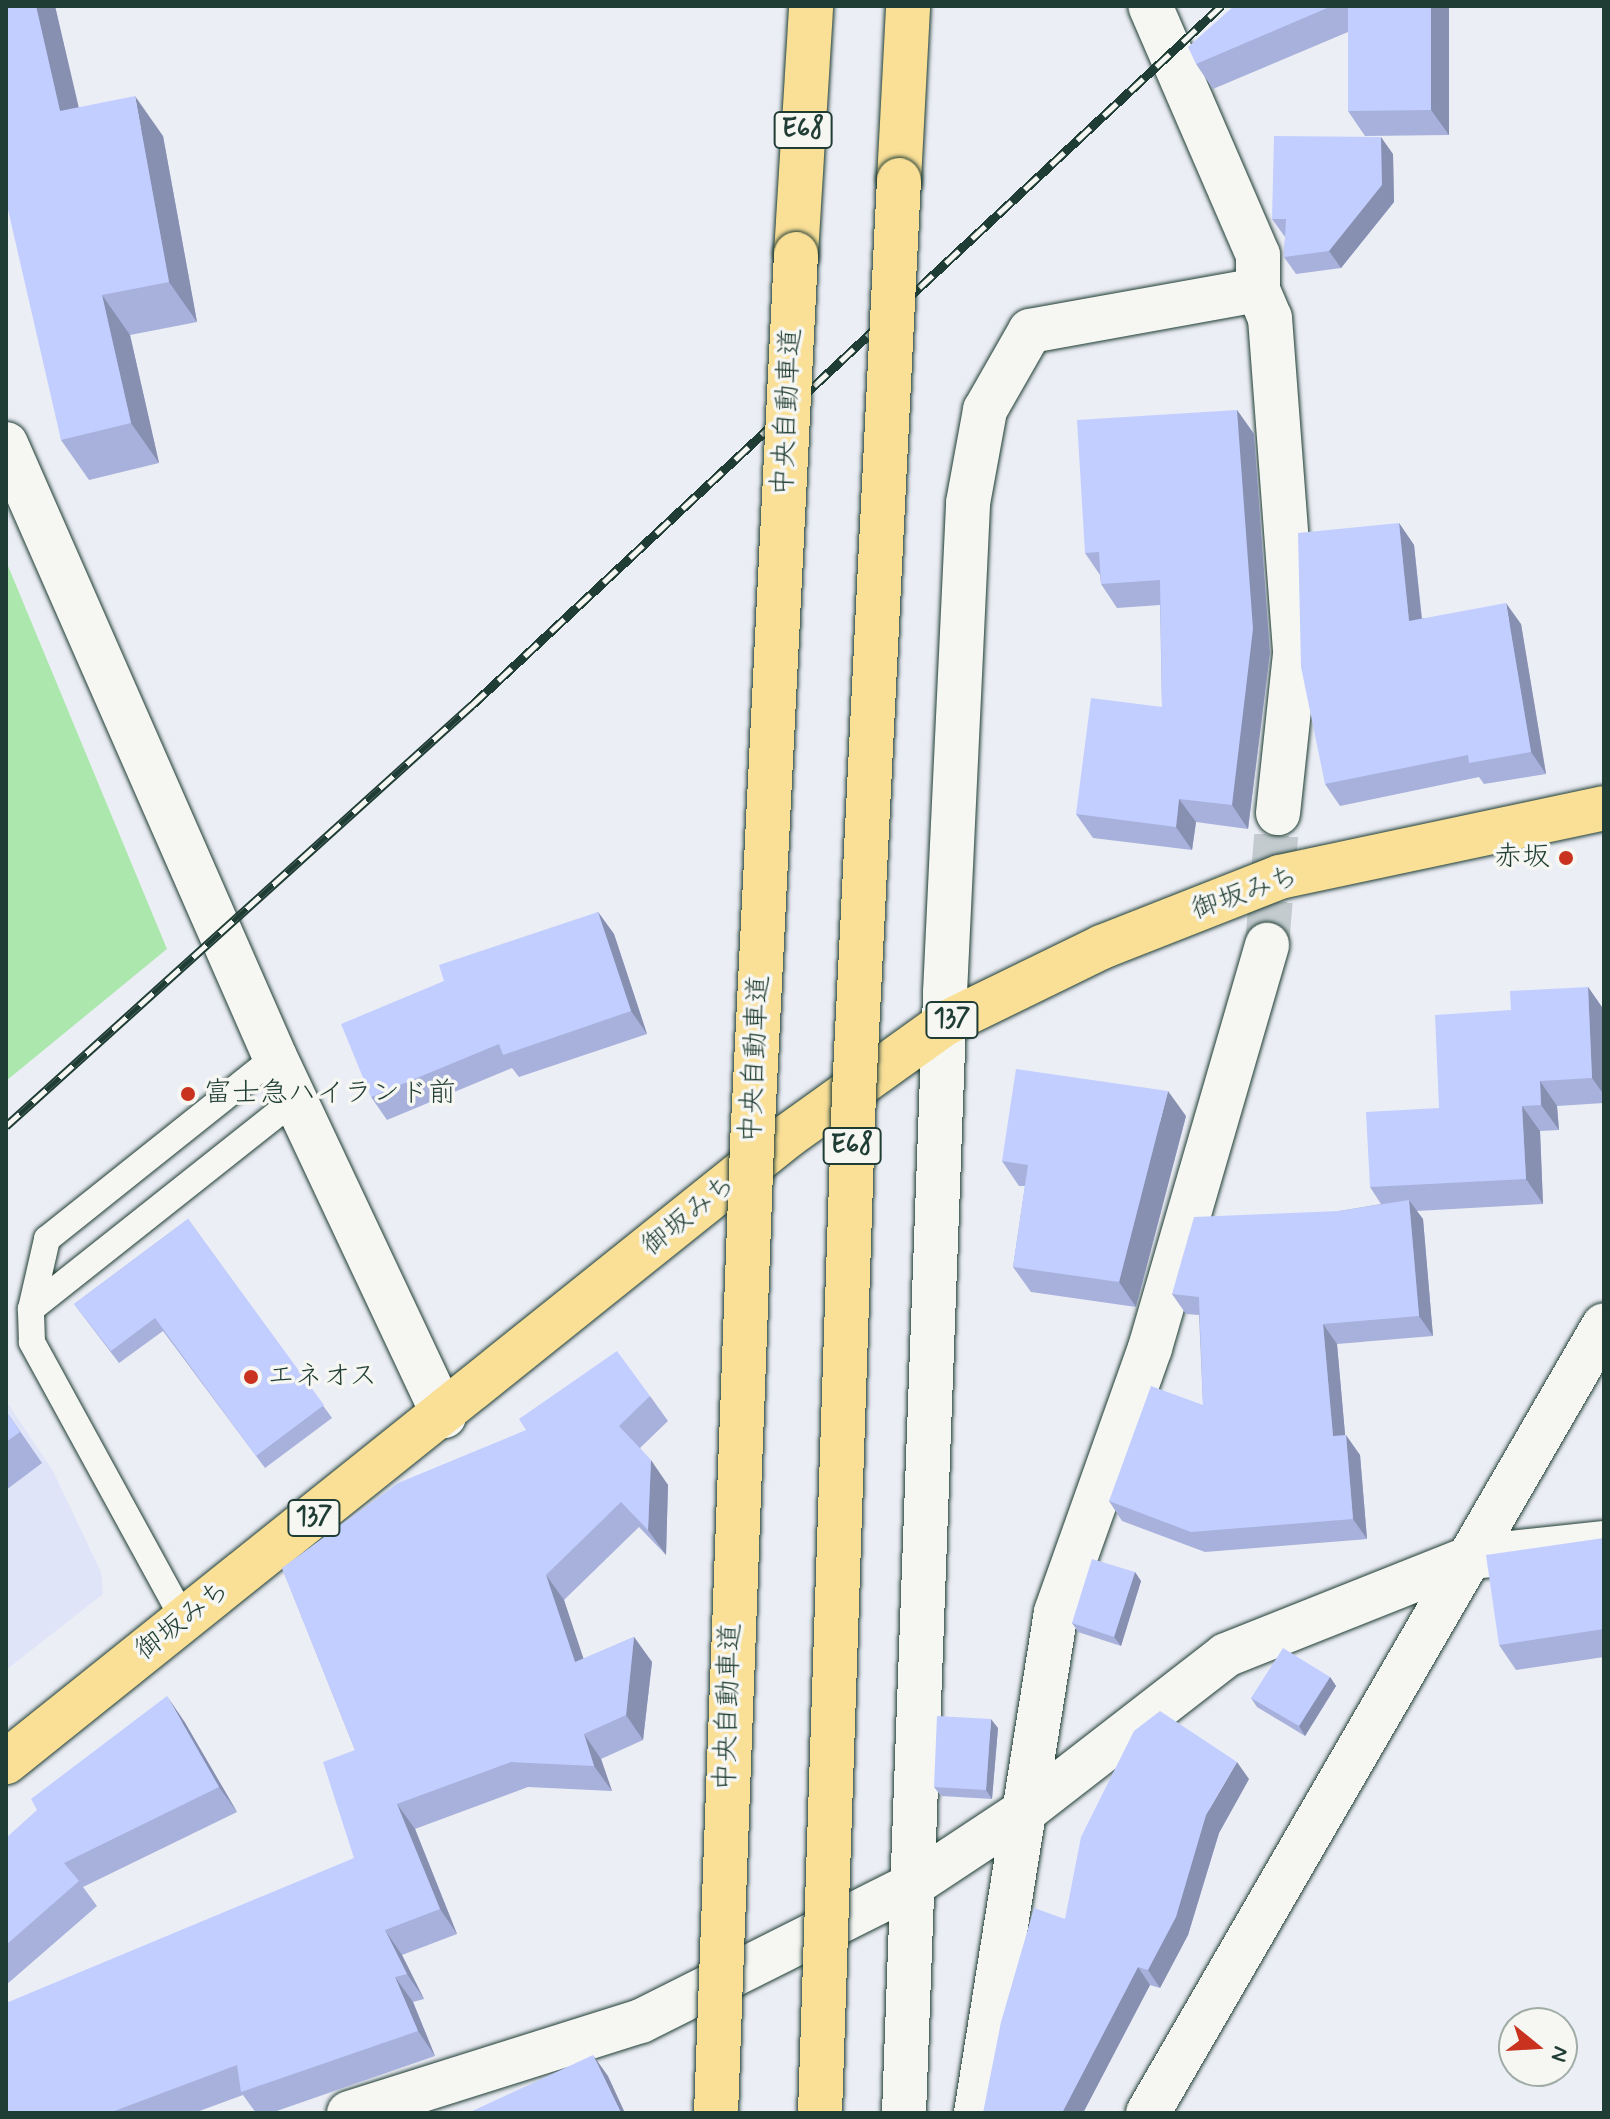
<!DOCTYPE html>
<html>
<head>
<meta charset="utf-8">
<style>
	body { margin:0 }
	#map { position:relative; width:1610px; height:2119px; overflow:hidden; background:#eceef5; font-family:Mynerve,"Klee One",sans-serif }
	div>[style] { position:absolute }
	.built>* { inset:0; background:#dfe4f8 }
	.green>* { inset:0; background:#ace8ae }
	.minor-tunnel>* { height:44px; margin-top:-22px; transform-origin:0; background:repeating-linear-gradient(90deg,#c3cbce 0 44px,transparent 0 66px) }
	.roads { filter:drop-shadow(0 0 2px #1f3d34) drop-shadow(0 0 2px #1f3d34) }
	.service>* { height:26px; margin:-13px; padding:0 13px; transform-origin:13px; border-radius:13px; background:#f6f6f2 }
	.minor>* { height:44px; margin:-22px; padding:0 22px; transform-origin:22px; border-radius:22px; background:#f6f6f2 }
	.tertiary>* { height:44px; margin:-22px; padding:0 22px; transform-origin:22px; border-radius:22px; background:#f6f6f2 }
	.trunk>* { height:44px; margin:-22px; padding:0 22px; transform-origin:22px; border-radius:22px; background:#fadf96 }
	.motorway>* { height:44px; margin:-22px; padding:0 22px; transform-origin:22px; border-radius:22px; background:#fadf96 }
	.rail>* { height:9px; margin-top:-4.5px; transform-origin:0; background:repeating-linear-gradient(90deg,#f6f6f2 0 18px,#1f3d34 0 36px); box-sizing:border-box; border-block:2px solid #1f3d34 }
	.bridges { filter:drop-shadow(0 0 2px #1f3d34) drop-shadow(0 0 2px #1f3d34) }
	.motorway-bridge>* { height:44px; margin:-22px; padding:0 22px; transform-origin:22px; border-radius:22px; background:#fadf96 }
	.wall>* { inset:0; background:#a7b1db }
	.shaded-wall>* { inset:0; background:#8890b2 }
	.building>* { inset:0; background:#c2ceff }
	.dots>* { width:22px; height:22px; translate:-50% -50%; box-sizing:border-box; border:4px solid #f6f6f2; border-radius:50% }
	span { translate:-50% -50%; white-space:nowrap; text-align:center; line-height:1.15; -webkit-text-stroke:7px #f6f6f2; paint-order:stroke }
	.shield-label span { padding:2px 6px; background:#f6f6f2; border:2px solid; border-radius:6px; -webkit-text-stroke-width:0 }
	.shield-label { font-size:26px; color:#1f3d34; font-weight:700 }
	.street-label { font-size:28px; color:#1f3d34 }
	.poi-label { font-size:28px; color:#1f3d34 }
	.right { translate:-100% -50%; text-align:right }
	.left { translate:0 -50%; text-align:left }
	.frame { position:absolute; inset:0; border:8px solid #1f3d34; pointer-events:none }
	.north { position:absolute; left:1498px; top:2007px; width:80px; height:80px; box-sizing:border-box; background:#f6f6f2; border:2px solid #a0aca6; border-radius:50%; rotate:108deg; font-size:22px; font-weight:700; line-height:32px; text-align:center; color:#1f3d34 }
	.north::after { content:''; display:block; margin:auto; width:28px; height:36px; background:#c8321e; clip-path:polygon(50% 0,100% 100%,50% 72%,0 100%) }
</style>
</head>
<body>
<div id="map">
	<div class="built">
		<i style="clip-path:polygon(6px 1401px,53px 1471px,101px 1572px,103px 1594px,6px 1670px)"></i>
	</div>
	<div class="green">
		<i style="clip-path:polygon(6px 561px,167px 949px,6px 1081px)"></i>
	</div>
	<div class="minor-tunnel">
		<i style="left:1267px;top:945px;width:132px;rotate:-85.2deg"></i>
	</div>
	<div class="roads">
		<div class="service">
			<i style="left:31px;top:1309px;width:338px;rotate:-38.4deg"></i>
			<i style="left:184px;top:1620px;width:317px;rotate:-118.7deg"></i>
			<i style="left:32px;top:1342px;width:33px;rotate:-92deg"></i>
			<i style="left:31px;top:1309px;width:72px;rotate:-77.1deg"></i>
			<i style="left:47px;top:1239px;width:292px;rotate:-38.6deg"></i>
		</div>
		<div class="minor">
			<i style="left:1258px;top:290px;width:30px;rotate:67deg"></i>
			<i style="left:1270px;top:318px;width:337px;rotate:85.7deg"></i>
			<i style="left:1295px;top:654px;width:160px;rotate:96.1deg"></i>
			<i style="left:6px;top:444px;width:669px;rotate:66.31deg"></i>
			<i style="left:275px;top:1057px;width:397px;rotate:64.8deg"></i>
			<i style="left:349px;top:2113px;width:306px;rotate:-17.5deg"></i>
			<i style="left:641px;top:2021px;width:302px;rotate:-26.6deg"></i>
			<i style="left:911px;top:1886px;width:141px;rotate:-33.5deg"></i>
			<i style="left:1029px;top:1808px;width:249px;rotate:-37.8deg"></i>
			<i style="left:1226px;top:1655px;width:265px;rotate:-21.7deg"></i>
			<i style="left:1472px;top:1557px;width:133px;rotate:-6.1deg"></i>
			<i style="left:904px;top:2113px;width:1121px;rotate:-87.9deg"></i>
			<i style="left:945px;top:993px;width:491px;rotate:-87.3deg"></i>
			<i style="left:968px;top:503px;width:95px;rotate:-79.6deg"></i>
			<i style="left:985px;top:410px;width:91px;rotate:-60.3deg"></i>
			<i style="left:1030px;top:331px;width:232px;rotate:-10.2deg"></i>
			<i style="left:1258px;top:290px;width:35px;rotate:-90deg"></i>
			<i style="left:1258px;top:255px;width:271px;rotate:-113.4deg"></i>
			<i style="left:976px;top:2113px;width:507px;rotate:-80.93deg"></i>
			<i style="left:1056px;top:1612px;width:280px;rotate:-70.4deg"></i>
			<i style="left:1150px;top:1348px;width:420px;rotate:-73.8deg"></i>
		</div>
		<div class="tertiary">
			<i style="left:1148px;top:2113px;width:910px;rotate:-59.94deg"></i>
		</div>
		<div class="trunk">
			<i style="left:6px;top:1762px;width:1003px;rotate:-38.69deg"></i>
			<i style="left:789px;top:1135px;width:191px;rotate:-35.6deg"></i>
			<i style="left:944px;top:1024px;width:176px;rotate:-26deg"></i>
			<i style="left:1102px;top:947px;width:191px;rotate:-21.5deg"></i>
			<i style="left:1280px;top:877px;width:331px;rotate:-12deg"></i>
		</div>
		<div class="motorway">
			<i style="left:899px;top:180px;width:174px;rotate:-87deg"></i>
			<i style="left:796px;top:254px;width:248px;rotate:-86.5deg"></i>
		</div>
	</div>
	<div class="rail">
		<i style="left:6px;top:1126px;width:628px;rotate:-42.1deg"></i>
		<i style="left:472px;top:705px;width:1025px;rotate:-43.02deg"></i>
	</div>
	<div class="bridges">
		<div class="motorway-bridge">
			<i style="left:716px;top:2113px;width:970px;rotate:-87.87deg"></i>
			<i style="left:752px;top:1144px;width:891px;rotate:-87.17deg"></i>
			<i style="left:820px;top:2113px;width:1021px;rotate:-88.09deg"></i>
			<i style="left:854px;top:1093px;width:914px;rotate:-87.18deg"></i>
		</div>
	</div>
	<div class="wall">
		<i style="clip-path:polygon(6px 6px,55px 6px,78px 107px,163px 136px,197px 322px,130px 335px,159px 463px,89px 480px,61px 440px)"></i>
		<i style="clip-path:polygon(1234px 6px,1449px 6px,1449px 135px,1365px 136px,1348px 111px,1348px 32px,1213px 89px,1196px 64px)"></i>
		<i style="clip-path:polygon(1393px 154px,1394px 202px,1341px 268px,1296px 274px,1284px 257px,1285px 237px,1272px 219px)"></i>
		<i style="clip-path:polygon(1237px 410px,1254px 434px,1270px 653px,1248px 829px,1196px 822px,1192px 850px,1093px 838px,1076px 814px,1162px 707px,1160px 605px,1117px 608px,1101px 584px,1100px 575px,1085px 553px)"></i>
		<i style="clip-path:polygon(1399px 523px,1414px 545px,1422px 618px,1521px 624px,1546px 774px,1484px 784px,1479px 777px,1340px 806px,1325px 784px)"></i>
		<i style="clip-path:polygon(598px 912px,614px 934px,647px 1034px,519px 1077px,512px 1068px,387px 1120px,371px 1097px,444px 981px)"></i>
		<i style="clip-path:polygon(1588px 987px,1604px 1010px,1604px 1103px,1557px 1106px,1559px 1130px,1540px 1131px,1543px 1204px,1416px 1211px,1423px 1219px,1433px 1336px,1337px 1344px,1345px 1435px,1360px 1455px,1367px 1539px,1205px 1552px,1122px 1521px,1109px 1501px,1203px 1405px,1199px 1315px,1186px 1314px,1172px 1294px,1339px 1211px,1381px 1204px,1370px 1187px,1439px 1108px,1511px 1010px)"></i>
		<i style="clip-path:polygon(1186px 1116px,1136px 1307px,1031px 1292px,1013px 1267px,1025px 1186px,1019px 1186px,1002px 1161px)"></i>
		<i style="clip-path:polygon(188px 1219px,332px 1418px,265px 1468px,163px 1331px,119px 1363px,74px 1304px)"></i>
		<i style="clip-path:polygon(650px 1396px,668px 1421px,640px 1448px,668px 1485px,666px 1555px,639px 1527px,564px 1600px,583px 1659px,634px 1637px,652px 1662px,643px 1740px,601px 1759px,612px 1791px,528px 1787px,415px 1829px,457px 1934px,402px 1955px,424px 1999px,413px 2002px,435px 2056px,271px 2113px,256px 2113px,243px 2095px,194px 2113px,6px 2113px,354px 1858px,355px 1750px,282px 1568px)"></i>
		<i style="clip-path:polygon(6px 1411px,42px 1463px,6px 1490px)"></i>
		<i style="clip-path:polygon(1604px 1538px,1604px 1657px,1516px 1670px,1499px 1645px)"></i>
		<i style="clip-path:polygon(1135px 1572px,1141px 1581px,1121px 1646px,1078px 1632px,1072px 1623px)"></i>
		<i style="clip-path:polygon(1330px 1677px,1336px 1686px,1305px 1736px,1257px 1707px,1251px 1698px)"></i>
		<i style="clip-path:polygon(184px 1721px,237px 1812px,83px 1887px,97px 1906px,6px 1985px,6px 1838px)"></i>
		<i style="clip-path:polygon(998px 1728px,992px 1799px,941px 1796px,934px 1787px)"></i>
		<i style="clip-path:polygon(1249px 1779px,1219px 1833px,1188px 1935px,1160px 1988px,1150px 1985px,1083px 2113px,983px 2113px,1065px 1919px)"></i>
	</div>
	<div class="shaded-wall">
		<i style="clip-path:polygon(36px 6px,55px 6px,89px 151px,60px 111px)"></i>
		<i style="clip-path:polygon(1431px 6px,1449px 6px,1449px 135px,1431px 110px)"></i>
		<i style="clip-path:polygon(135px 96px,163px 136px,197px 322px,169px 282px)"></i>
		<i style="clip-path:polygon(1381px 137px,1393px 154px,1394px 202px,1341px 268px,1329px 251px)"></i>
		<i style="clip-path:polygon(102px 295px,130px 335px,159px 463px,131px 423px)"></i>
		<i style="clip-path:polygon(1237px 410px,1254px 434px,1270px 653px,1248px 829px,1232px 805px)"></i>
		<i style="clip-path:polygon(1399px 523px,1414px 545px,1424px 642px,1409px 621px)"></i>
		<i style="clip-path:polygon(1506px 603px,1521px 624px,1546px 774px,1531px 752px)"></i>
		<i style="clip-path:polygon(1179px 799px,1196px 822px,1192px 850px,1176px 827px)"></i>
		<i style="clip-path:polygon(598px 912px,614px 934px,647px 1034px,631px 1011px)"></i>
		<i style="clip-path:polygon(1588px 987px,1604px 1010px,1604px 1095px,1592px 1078px)"></i>
		<i style="clip-path:polygon(1540px 1081px,1557px 1106px,1559px 1130px,1541px 1105px)"></i>
		<i style="clip-path:polygon(1168px 1091px,1186px 1116px,1136px 1307px,1119px 1282px)"></i>
		<i style="clip-path:polygon(1522px 1106px,1540px 1131px,1543px 1204px,1526px 1179px)"></i>
		<i style="clip-path:polygon(1409px 1200px,1423px 1219px,1433px 1336px,1419px 1316px)"></i>
		<i style="clip-path:polygon(1323px 1324px,1337px 1344px,1347px 1456px,1333px 1436px)"></i>
		<i style="clip-path:polygon(1346px 1435px,1360px 1455px,1367px 1539px,1353px 1519px)"></i>
		<i style="clip-path:polygon(651px 1460px,668px 1485px,666px 1555px,648px 1530px)"></i>
		<i style="clip-path:polygon(1135px 1572px,1141px 1581px,1121px 1646px,1114px 1637px)"></i>
		<i style="clip-path:polygon(546px 1575px,564px 1600px,593px 1687px,575px 1662px)"></i>
		<i style="clip-path:polygon(634px 1637px,652px 1662px,643px 1740px,626px 1715px)"></i>
		<i style="clip-path:polygon(1330px 1677px,1336px 1686px,1305px 1736px,1299px 1726px)"></i>
		<i style="clip-path:polygon(167px 1696px,184px 1721px,237px 1812px,219px 1787px)"></i>
		<i style="clip-path:polygon(991px 1719px,998px 1728px,992px 1799px,986px 1790px)"></i>
		<i style="clip-path:polygon(584px 1734px,601px 1759px,612px 1791px,594px 1766px)"></i>
		<i style="clip-path:polygon(1237px 1762px,1249px 1779px,1219px 1833px,1188px 1935px,1160px 1988px,1148px 1970px,1206px 1815px)"></i>
		<i style="clip-path:polygon(397px 1804px,415px 1829px,457px 1934px,440px 1909px)"></i>
		<i style="clip-path:polygon(385px 1930px,402px 1955px,424px 1999px,407px 1974px)"></i>
		<i style="clip-path:polygon(1138px 1967px,1150px 1985px,1083px 2113px,1062px 2113px)"></i>
		<i style="clip-path:polygon(395px 1977px,413px 2002px,435px 2056px,418px 2031px)"></i>
		<i style="clip-path:polygon(593px 2055px,608px 2076px,625px 2113px,621px 2113px)"></i>
	</div>
	<div class="building">
		<i style="clip-path:polygon(6px 6px,36px 6px,60px 111px,135px 96px,169px 282px,102px 295px,131px 423px,61px 440px,6px 201px)"></i>
		<i style="clip-path:polygon(1234px 6px,1332px 6px,1196px 64px,1188px 47px)"></i>
		<i style="clip-path:polygon(1348px 6px,1431px 6px,1431px 110px,1348px 111px)"></i>
		<i style="clip-path:polygon(1274px 136px,1381px 137px,1382px 185px,1329px 251px,1284px 257px,1286px 219px,1272px 219px)"></i>
		<i style="clip-path:polygon(1237px 410px,1253px 629px,1232px 805px,1179px 799px,1176px 827px,1076px 814px,1091px 698px,1162px 707px,1160px 580px,1101px 584px,1099px 552px,1085px 553px,1077px 420px)"></i>
		<i style="clip-path:polygon(1399px 523px,1409px 621px,1506px 603px,1531px 752px,1469px 763px,1468px 755px,1325px 784px,1301px 667px,1298px 533px)"></i>
		<i style="clip-path:polygon(598px 912px,631px 1011px,503px 1055px,499px 1044px,371px 1097px,341px 1024px,444px 981px,439px 965px)"></i>
		<i style="clip-path:polygon(1588px 987px,1592px 1078px,1540px 1081px,1541px 1105px,1522px 1106px,1526px 1179px,1370px 1187px,1366px 1112px,1439px 1108px,1435px 1015px,1511px 1010px,1510px 991px)"></i>
		<i style="clip-path:polygon(1016px 1069px,1168px 1091px,1119px 1282px,1013px 1267px,1028px 1165px,1002px 1161px)"></i>
		<i style="clip-path:polygon(1409px 1200px,1419px 1316px,1323px 1324px,1333px 1436px,1346px 1435px,1353px 1519px,1191px 1532px,1109px 1501px,1151px 1386px,1203px 1405px,1199px 1297px,1172px 1294px,1194px 1217px,1339px 1211px)"></i>
		<i style="clip-path:polygon(188px 1219px,324px 1405px,256px 1456px,155px 1318px,111px 1351px,74px 1304px)"></i>
		<i style="clip-path:polygon(617px 1351px,650px 1396px,619px 1426px,651px 1460px,648px 1530px,621px 1502px,546px 1575px,575px 1662px,634px 1637px,626px 1715px,584px 1734px,594px 1766px,511px 1762px,397px 1804px,440px 1909px,385px 1930px,407px 1974px,395px 1977px,418px 2031px,241px 2092px,237px 2065px,109px 2113px,6px 2113px,6px 2003px,354px 1858px,323px 1762px,355px 1750px,282px 1568px,398px 1483px,526px 1430px,519px 1419px)"></i>
		<i style="clip-path:polygon(6px 1411px,20px 1432px,6px 1442px)"></i>
		<i style="clip-path:polygon(1604px 1538px,1604px 1629px,1499px 1645px,1486px 1555px)"></i>
		<i style="clip-path:polygon(1092px 1559px,1135px 1572px,1114px 1637px,1072px 1623px)"></i>
		<i style="clip-path:polygon(1283px 1648px,1330px 1677px,1299px 1726px,1251px 1698px)"></i>
		<i style="clip-path:polygon(167px 1696px,219px 1787px,64px 1863px,79px 1881px,6px 1945px,6px 1838px,37px 1810px,31px 1799px)"></i>
		<i style="clip-path:polygon(1160px 1711px,1237px 1762px,1206px 1815px,1176px 1917px,1148px 1970px,1138px 1967px,1062px 2113px,983px 2113px,1001px 2022px,1034px 1908px,1065px 1919px,1081px 1837px,1134px 1731px)"></i>
		<i style="clip-path:polygon(937px 1716px,991px 1719px,986px 1790px,934px 1787px)"></i>
		<i style="clip-path:polygon(593px 2055px,621px 2113px,468px 2113px)"></i>
	</div>
	<div class="dots">
		<i style="left:1566px;top:858px;background:#c8321e"></i>
		<i style="left:188px;top:1094px;background:#c8321e"></i>
		<i style="left:251px;top:1377px;background:#c8321e"></i>
	</div>
	<div class="shield-label">
		<span style="left:803px;top:130px">E68</span>
		<span style="left:952px;top:1020px">137</span>
		<span style="left:852px;top:1146px">E68</span>
		<span style="left:314px;top:1518px">137</span>
	</div>
	<div class="street-label">
		<span style="left:788px;top:412px;rotate:-87deg">中央自動車道</span>
		<span style="left:1245px;top:894px;rotate:-19deg">御坂みち</span>
		<span style="left:756px;top:1059px;rotate:-87deg">中央自動車道</span>
		<span style="left:689px;top:1216px;rotate:-39deg">御坂みち</span>
		<span style="left:183px;top:1621px;rotate:-38deg">御坂みち</span>
		<span style="left:729px;top:1707px;rotate:-88deg">中央自動車道</span>
	</div>
	<div class="poi-label">
		<span class="right" style="left:1550px;top:858px">赤坂</span>
		<span class="left" style="left:204px;top:1094px">富士急ハイランド前</span>
		<span class="left" style="left:267px;top:1377px">エネオス</span>
	</div>
	<div class="frame"></div>
	<div class="north">N</div>
</div>
</body>
</html>
